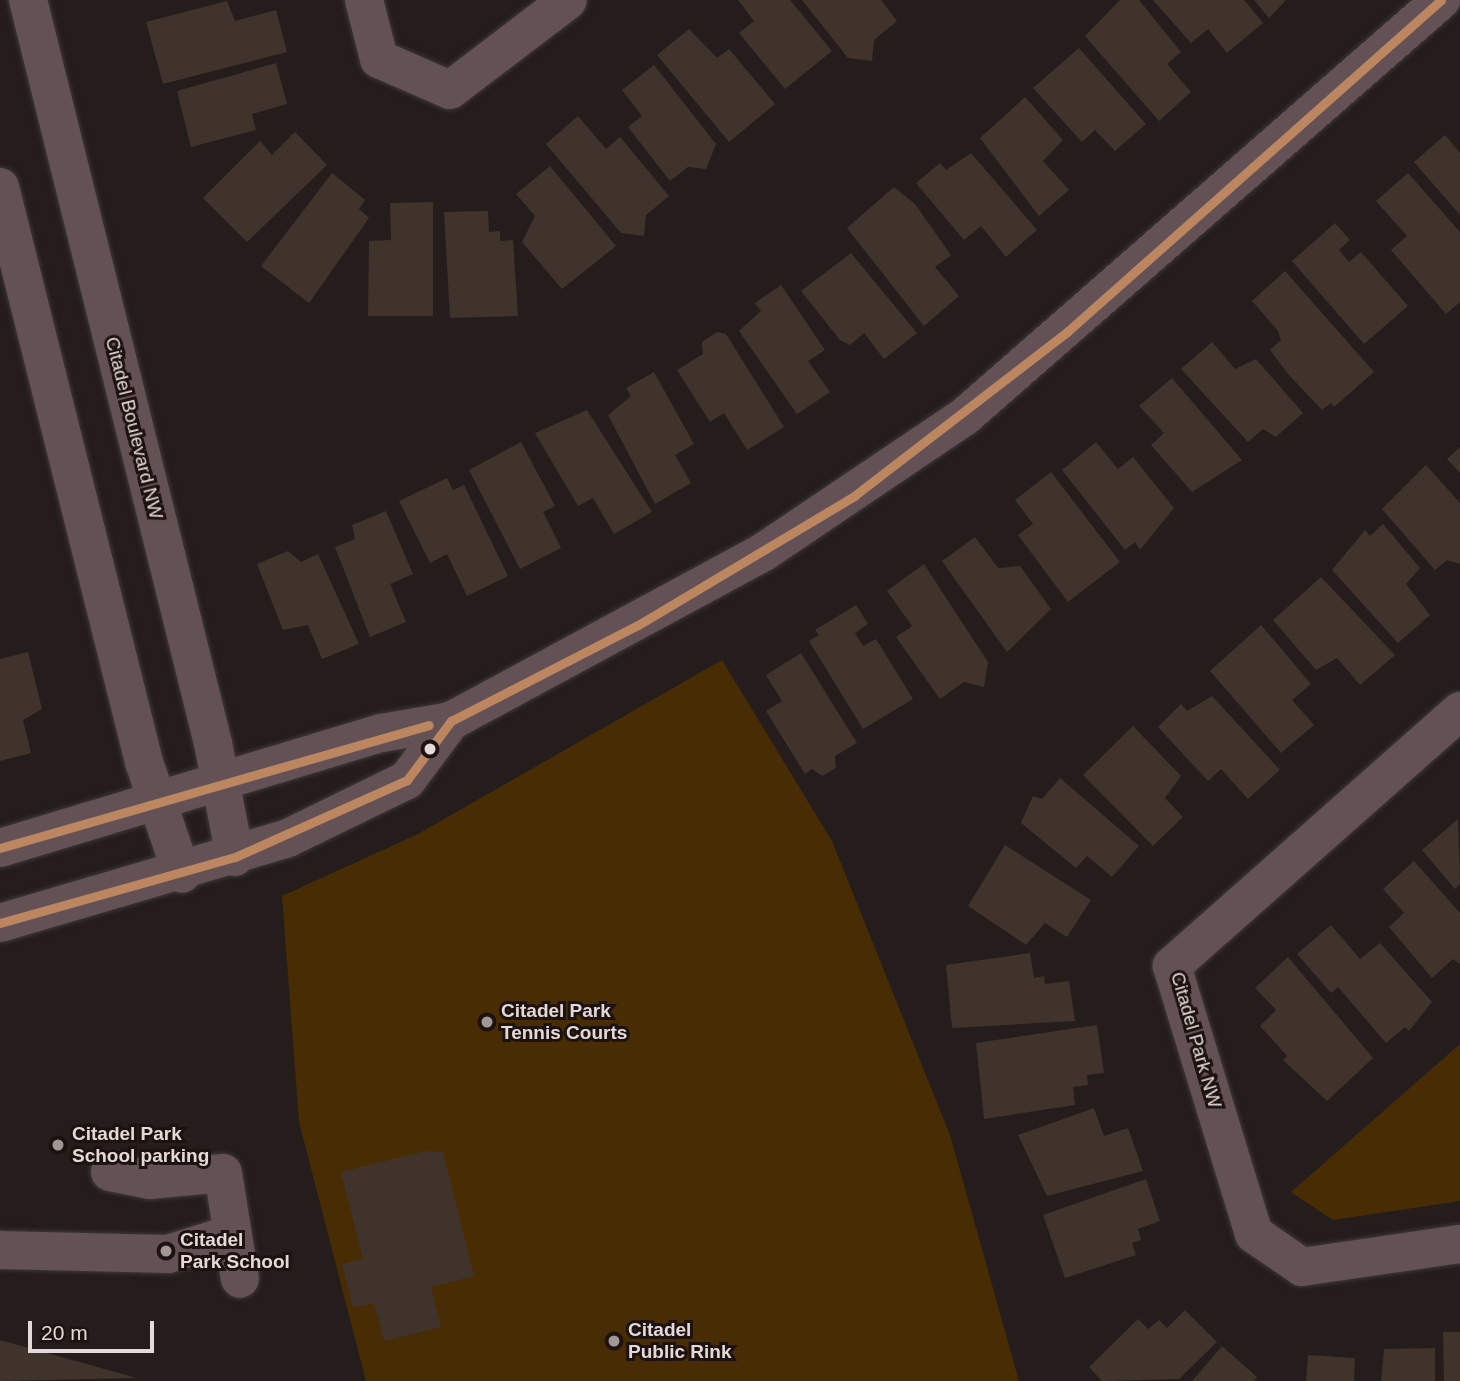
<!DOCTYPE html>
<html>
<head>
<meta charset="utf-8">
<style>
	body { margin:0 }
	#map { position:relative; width:1460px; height:1381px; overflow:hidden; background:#241d1c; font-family:Helvetica,sans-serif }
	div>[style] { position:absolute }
	.green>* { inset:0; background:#472c04 }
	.building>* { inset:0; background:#40332b }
	.roads { filter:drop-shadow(0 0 2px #3e3837) drop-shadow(0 0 2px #3e3837) }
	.minor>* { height:38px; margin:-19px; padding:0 19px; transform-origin:19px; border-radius:19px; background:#645155 }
	.bus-1>* { height:9px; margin:-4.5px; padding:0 4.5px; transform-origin:4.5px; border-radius:4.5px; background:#bb8660 }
	.dots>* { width:19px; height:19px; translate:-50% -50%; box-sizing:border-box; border:4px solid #1d1210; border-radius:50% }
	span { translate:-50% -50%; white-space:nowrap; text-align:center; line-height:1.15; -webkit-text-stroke:6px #1d1210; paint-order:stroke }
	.street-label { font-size:19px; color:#e2d9d8 }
	.poi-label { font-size:19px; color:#e2d9d8; font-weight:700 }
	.left { translate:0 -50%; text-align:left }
	.scale { position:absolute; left:28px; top:1321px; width:126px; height:32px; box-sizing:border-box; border:4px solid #e2d9d8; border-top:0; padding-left:9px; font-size:21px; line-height:24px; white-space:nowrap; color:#e2d9d8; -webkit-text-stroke:5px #1d1210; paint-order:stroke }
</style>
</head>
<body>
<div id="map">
	<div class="green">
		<i style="clip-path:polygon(722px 660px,832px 841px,950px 1135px,1019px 1381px,366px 1381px,299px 1122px,282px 896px,418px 834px)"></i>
		<i style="clip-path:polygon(1460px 1044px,1460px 1201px,1333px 1220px,1291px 1192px)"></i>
	</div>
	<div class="building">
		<i style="clip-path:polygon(738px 0,790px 0,832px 51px,785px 89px,739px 33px,754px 21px)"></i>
		<i style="clip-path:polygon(802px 0,881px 0,897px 21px,874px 40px,872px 61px,848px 58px)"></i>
		<i style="clip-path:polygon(1120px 0,1139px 0,1181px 52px,1167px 64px,1191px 92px,1159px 121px,1085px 36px)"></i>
		<i style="clip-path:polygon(1153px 0,1244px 0,1263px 23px,1227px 53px,1208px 29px,1191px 43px)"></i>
		<i style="clip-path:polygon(1254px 0,1286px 0,1269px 18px)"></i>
		<i style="clip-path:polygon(227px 1px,235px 21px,276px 10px,287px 52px,163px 84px,146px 22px)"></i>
		<i style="clip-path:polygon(689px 29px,717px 58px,729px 49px,775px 104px,729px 142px,657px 55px)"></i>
		<i style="clip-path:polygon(1079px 48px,1146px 124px,1115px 151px,1095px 130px,1082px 142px,1033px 88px)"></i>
		<i style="clip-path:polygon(276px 63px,287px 104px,252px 114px,256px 130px,191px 147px,177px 91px)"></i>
		<i style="clip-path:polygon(654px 65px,716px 144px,706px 169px,688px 167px,670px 181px,628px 127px,642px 116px,622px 90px)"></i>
		<i style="clip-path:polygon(1025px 97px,1063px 140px,1043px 161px,1069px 190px,1039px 216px,980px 138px)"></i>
		<i style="clip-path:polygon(578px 116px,606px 149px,620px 137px,669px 196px,646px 215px,644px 236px,621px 233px,546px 144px)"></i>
		<i style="clip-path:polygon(295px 132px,327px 165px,247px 242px,203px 198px,260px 141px,272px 155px)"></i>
		<i style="clip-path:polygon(1445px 135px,1460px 153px,1460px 215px,1414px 162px)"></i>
		<i style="clip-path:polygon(971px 153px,1037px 230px,1006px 257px,981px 226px,964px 240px,916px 183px,940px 163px,946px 170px)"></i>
		<i style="clip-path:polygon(550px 166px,616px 246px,562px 289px,522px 242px,535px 216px,516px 194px)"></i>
		<i style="clip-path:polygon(332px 173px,365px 200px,359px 209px,369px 218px,309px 303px,261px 266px)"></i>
		<i style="clip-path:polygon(1408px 173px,1460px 232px,1460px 302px,1446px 314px,1391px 250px,1407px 236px,1376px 201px)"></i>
		<i style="clip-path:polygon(894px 187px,915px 204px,951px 255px,935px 267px,959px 296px,924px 326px,847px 228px)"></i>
		<i style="clip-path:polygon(433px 202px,433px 316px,368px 316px,369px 241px,391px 240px,390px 203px)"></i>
		<i style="clip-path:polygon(488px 211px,489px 232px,500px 231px,500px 241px,513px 240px,518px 316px,450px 318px,444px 212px)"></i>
		<i style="clip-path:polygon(1335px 223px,1350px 240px,1339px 250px,1349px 262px,1361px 252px,1408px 306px,1364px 344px,1292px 261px)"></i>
		<i style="clip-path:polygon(851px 253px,917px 333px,884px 359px,864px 333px,850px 345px,840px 340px,801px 291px)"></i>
		<i style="clip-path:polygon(1285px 271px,1374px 372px,1334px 407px,1331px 403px,1322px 410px,1288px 374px,1270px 350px,1281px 340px,1278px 331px,1252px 301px)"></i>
		<i style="clip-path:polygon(781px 285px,825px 350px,808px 361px,830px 392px,797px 414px,739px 331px,761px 311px,755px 303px)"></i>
		<i style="clip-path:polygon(717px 332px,726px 334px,784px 427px,747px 450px,724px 413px,710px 422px,677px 370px,703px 354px,702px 342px)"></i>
		<i style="clip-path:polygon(1212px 342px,1235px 369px,1256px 359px,1303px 413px,1276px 437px,1263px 429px,1248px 442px,1181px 369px)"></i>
		<i style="clip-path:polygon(654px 372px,694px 444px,675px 455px,691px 483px,655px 504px,608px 415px,631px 396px,626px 388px)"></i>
		<i style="clip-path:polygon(1172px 378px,1242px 460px,1192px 492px,1151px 445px,1164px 433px,1139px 406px)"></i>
		<i style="clip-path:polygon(587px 410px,652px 512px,614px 534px,593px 498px,578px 506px,535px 433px)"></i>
		<i style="clip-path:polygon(521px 442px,555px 506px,543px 512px,561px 548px,520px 569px,469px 470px)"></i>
		<i style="clip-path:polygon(1096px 442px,1118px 469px,1133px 457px,1174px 508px,1140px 550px,1135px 542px,1125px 550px,1062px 470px)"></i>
		<i style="clip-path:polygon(1460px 447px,1460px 473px,1447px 459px)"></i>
		<i style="clip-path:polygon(1426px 465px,1460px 503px,1460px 564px,1447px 560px,1435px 570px,1382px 509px)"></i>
		<i style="clip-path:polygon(1051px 472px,1120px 562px,1068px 602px,1018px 535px,1033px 524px,1015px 500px)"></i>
		<i style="clip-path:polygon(447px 478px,453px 490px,464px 485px,508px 576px,467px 596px,447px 554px,430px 563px,399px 501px)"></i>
		<i style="clip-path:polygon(386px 511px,413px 574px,390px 584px,406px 622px,370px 637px,335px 547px,355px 539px,352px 525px)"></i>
		<i style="clip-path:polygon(1383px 524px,1420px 568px,1406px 584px,1430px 615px,1398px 643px,1332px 570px,1365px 530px,1370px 536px)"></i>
		<i style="clip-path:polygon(975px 537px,998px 568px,1020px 566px,1051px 609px,1007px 652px,942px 561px)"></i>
		<i style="clip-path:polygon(288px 551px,301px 562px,318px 554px,359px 644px,322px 659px,308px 625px,283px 630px,257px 564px)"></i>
		<i style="clip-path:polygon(924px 564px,988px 662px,984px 687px,964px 682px,940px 699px,896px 637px,912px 626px,887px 591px)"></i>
		<i style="clip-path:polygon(1321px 577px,1395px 655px,1360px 685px,1337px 658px,1316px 670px,1273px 620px)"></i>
		<i style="clip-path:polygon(856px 605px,868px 624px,855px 633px,863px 646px,876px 639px,913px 699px,863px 729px,809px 641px,819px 635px,815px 630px)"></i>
		<i style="clip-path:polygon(1261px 625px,1311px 684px,1292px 700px,1314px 725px,1281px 753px,1210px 671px)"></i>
		<i style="clip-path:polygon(28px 652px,42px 709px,23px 720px,31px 753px,0 761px,0 659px)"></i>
		<i style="clip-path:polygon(801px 653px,857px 743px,835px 756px,836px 768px,822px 776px,812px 769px,805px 774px,766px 711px,782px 701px,766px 675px)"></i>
		<i style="clip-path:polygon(1212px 696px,1280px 770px,1248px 799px,1221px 769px,1208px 781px,1158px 727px,1181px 704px,1187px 711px)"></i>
		<i style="clip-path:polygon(1133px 726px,1181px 776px,1165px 798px,1183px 817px,1153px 846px,1083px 775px)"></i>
		<i style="clip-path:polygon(1060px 778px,1139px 846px,1112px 877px,1087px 856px,1076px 868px,1021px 823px,1033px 796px,1042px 799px)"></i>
		<i style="clip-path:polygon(1458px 819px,1460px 884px,1455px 889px,1422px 850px)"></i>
		<i style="clip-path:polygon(1005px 845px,1091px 900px,1067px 937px,1045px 923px,1026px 945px,968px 906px)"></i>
		<i style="clip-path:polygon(1414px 861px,1460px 913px,1460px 964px,1453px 959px,1432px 978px,1389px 927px,1404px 913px,1383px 889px)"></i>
		<i style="clip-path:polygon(1331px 925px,1360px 959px,1380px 943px,1432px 1002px,1409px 1031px,1405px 1027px,1386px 1043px,1338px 987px,1331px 993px,1297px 954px)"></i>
		<i style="clip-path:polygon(1030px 953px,1034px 978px,1044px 976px,1045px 984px,1069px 981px,1075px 1021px,952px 1028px,946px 965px)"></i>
		<i style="clip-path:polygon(1288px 957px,1373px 1058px,1327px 1101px,1283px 1060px,1287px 1056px,1260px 1026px,1276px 1010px,1255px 988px)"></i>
		<i style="clip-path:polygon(1097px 1025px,1104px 1073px,1087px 1075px,1088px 1085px,1073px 1087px,1075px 1105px,984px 1119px,976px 1043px)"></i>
		<i style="clip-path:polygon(1094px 1108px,1104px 1136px,1128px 1128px,1143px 1171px,1047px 1196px,1018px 1135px)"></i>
		<i style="clip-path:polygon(425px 1151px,443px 1152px,474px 1276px,431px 1287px,441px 1327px,384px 1341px,374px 1303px,353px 1308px,342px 1264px,363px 1259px,341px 1172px)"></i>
		<i style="clip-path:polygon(1146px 1179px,1160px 1221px,1138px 1229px,1141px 1240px,1132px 1243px,1136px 1255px,1065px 1278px,1043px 1215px)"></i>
		<i style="clip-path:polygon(1185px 1310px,1217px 1342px,1179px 1379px,1102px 1381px,1089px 1367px,1138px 1319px,1148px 1329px,1159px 1320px,1167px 1328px)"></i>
		<i style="clip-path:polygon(1443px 1332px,1460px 1332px,1460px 1381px,1444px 1381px)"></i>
		<i style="clip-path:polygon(0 1340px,137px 1378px,0 1381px)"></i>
		<i style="clip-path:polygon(1222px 1346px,1257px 1377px,1254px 1381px,1192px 1381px)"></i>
		<i style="clip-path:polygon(1435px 1348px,1435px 1381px,1381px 1381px,1384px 1349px)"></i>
		<i style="clip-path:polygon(1308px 1355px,1355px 1358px,1354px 1381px,1306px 1381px)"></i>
	</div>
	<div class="roads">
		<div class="minor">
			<i style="left:28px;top:0;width:766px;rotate:76.02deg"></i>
			<i style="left:213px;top:743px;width:116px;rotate:79.1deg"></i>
			<i style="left:364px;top:0;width:61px;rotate:75.7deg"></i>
			<i style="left:379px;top:59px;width:77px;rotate:23.6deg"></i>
			<i style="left:450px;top:90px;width:148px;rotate:-37.3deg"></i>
			<i style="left:0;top:187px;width:593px;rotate:75.94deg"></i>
			<i style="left:144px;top:762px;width:118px;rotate:71.3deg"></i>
			<i style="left:1460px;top:711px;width:385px;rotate:138.5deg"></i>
			<i style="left:1172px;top:966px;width:280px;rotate:73deg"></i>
			<i style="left:1254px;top:1234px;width:58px;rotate:34.5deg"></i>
			<i style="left:1302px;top:1267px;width:160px;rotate:-8.3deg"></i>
			<i style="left:0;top:848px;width:399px;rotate:-16.8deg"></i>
			<i style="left:382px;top:733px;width:70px;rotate:-9.9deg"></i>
			<i style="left:451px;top:721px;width:357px;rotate:-28.4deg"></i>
			<i style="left:765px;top:551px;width:240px;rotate:-34deg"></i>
			<i style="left:964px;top:417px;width:634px;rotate:-41.16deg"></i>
			<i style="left:0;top:923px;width:300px;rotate:-16.4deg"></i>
			<i style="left:288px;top:838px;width:132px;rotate:-26deg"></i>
			<i style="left:407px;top:780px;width:74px;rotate:-53.3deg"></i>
			<i style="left:110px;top:1172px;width:41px;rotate:11.3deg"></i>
			<i style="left:150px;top:1180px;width:73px;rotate:-5.5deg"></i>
			<i style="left:223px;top:1173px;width:107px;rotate:80.9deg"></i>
			<i style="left:0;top:1250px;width:168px;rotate:1.4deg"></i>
			<i style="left:168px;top:1254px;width:64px;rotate:-17.3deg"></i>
		</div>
	</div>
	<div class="bus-1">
		<i style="left:0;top:848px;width:446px;rotate:-16deg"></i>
		<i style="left:0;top:923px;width:244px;rotate:-15.7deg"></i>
		<i style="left:235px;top:857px;width:188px;rotate:-24.1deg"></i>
		<i style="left:407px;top:780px;width:74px;rotate:-53.3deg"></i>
		<i style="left:451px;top:721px;width:210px;rotate:-27.2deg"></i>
		<i style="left:638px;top:625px;width:252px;rotate:-30.8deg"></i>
		<i style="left:854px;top:496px;width:269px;rotate:-37.6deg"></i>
		<i style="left:1067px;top:332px;width:500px;rotate:-41.6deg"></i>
	</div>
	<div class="dots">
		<i style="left:430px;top:749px;background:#e2d9d8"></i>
		<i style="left:487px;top:1022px;background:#a09796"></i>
		<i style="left:58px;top:1145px;background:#a09796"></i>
		<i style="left:166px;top:1251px;background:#a09796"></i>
		<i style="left:614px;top:1341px;background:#a09796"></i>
	</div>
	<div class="street-label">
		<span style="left:134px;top:428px;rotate:76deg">Citadel Boulevard NW</span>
		<span style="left:1196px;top:1040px;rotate:74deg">Citadel Park NW</span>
	</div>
	<div class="poi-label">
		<span class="left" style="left:501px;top:1022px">Citadel Park<br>Tennis Courts</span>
		<span class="left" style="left:72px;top:1145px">Citadel Park<br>School parking</span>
		<span class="left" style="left:180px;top:1251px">Citadel<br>Park School</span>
		<span class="left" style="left:628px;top:1341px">Citadel<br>Public Rink</span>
	</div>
	<div class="scale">20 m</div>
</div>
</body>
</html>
